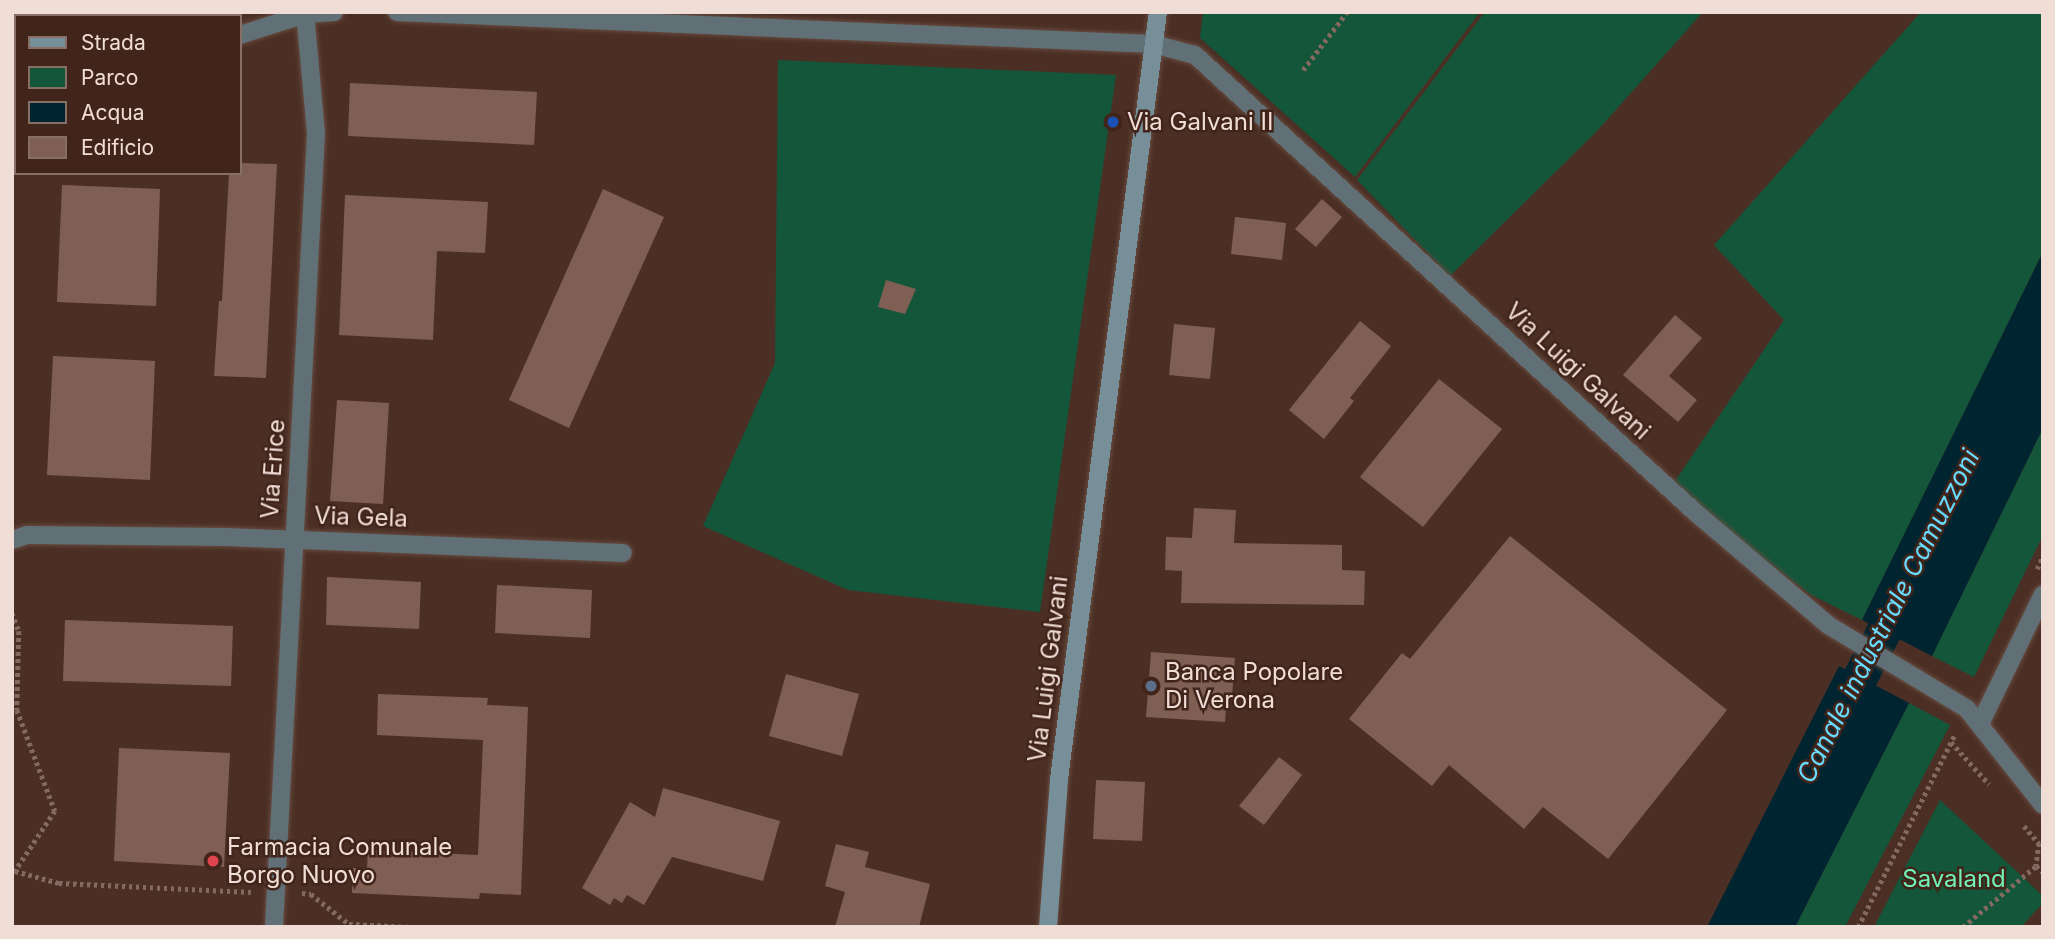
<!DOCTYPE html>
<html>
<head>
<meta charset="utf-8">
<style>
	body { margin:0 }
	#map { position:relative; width:2055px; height:939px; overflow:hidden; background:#4c2f24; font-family:Inter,sans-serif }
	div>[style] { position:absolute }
	.green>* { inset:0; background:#14563a }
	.water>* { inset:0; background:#002530 }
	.canal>* { height:35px; margin:-17.5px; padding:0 17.5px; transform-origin:17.5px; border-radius:17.5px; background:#002530 }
	.building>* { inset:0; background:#7f5f53 }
	.path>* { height:4.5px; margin-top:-2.25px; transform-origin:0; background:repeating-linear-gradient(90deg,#83695f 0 3.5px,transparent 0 7px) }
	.roads { filter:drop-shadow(0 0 2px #664b40) drop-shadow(0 0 2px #664b40) }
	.street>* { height:18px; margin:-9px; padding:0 9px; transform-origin:9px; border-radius:9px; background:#607076 }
	.secondary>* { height:18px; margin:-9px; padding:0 9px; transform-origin:9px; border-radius:9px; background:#768f99 }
	.dots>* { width:19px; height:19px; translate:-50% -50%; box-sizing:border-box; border:4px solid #41251b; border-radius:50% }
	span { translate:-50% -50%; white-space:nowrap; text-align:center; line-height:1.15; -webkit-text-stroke:5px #41251b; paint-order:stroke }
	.poi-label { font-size:24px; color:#f0ddd6 }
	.left { translate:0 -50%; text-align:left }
	.street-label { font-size:24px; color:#f0ddd6 }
	.park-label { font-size:24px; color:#71f1b4 }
	.water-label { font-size:26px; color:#67dafd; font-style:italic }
	.frame { position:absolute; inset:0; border:14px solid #f0ddd6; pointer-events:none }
	.legend { position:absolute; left:14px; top:14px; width:228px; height:161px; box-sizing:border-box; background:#41251b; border:2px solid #876f66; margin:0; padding:9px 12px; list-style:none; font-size:21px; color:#f0ddd6 }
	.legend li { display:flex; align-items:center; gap:14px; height:35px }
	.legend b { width:35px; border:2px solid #876f66 }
</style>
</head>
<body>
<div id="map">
	<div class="green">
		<i style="clip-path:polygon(12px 12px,217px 12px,209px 16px,16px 16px,16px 97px,12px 98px)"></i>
		<i style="clip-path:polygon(1203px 12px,1480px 12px,1355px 177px,1200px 38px)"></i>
		<i style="clip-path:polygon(1485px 12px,1703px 12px,1597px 131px,1450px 276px,1357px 180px)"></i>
		<i style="clip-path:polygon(1921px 12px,2043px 12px,2043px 252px,1862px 620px,1811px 595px,1671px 487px,1784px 320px,1714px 245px)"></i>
		<i style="clip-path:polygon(778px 60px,1116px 75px,1040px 612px,848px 590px,703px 526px,775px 363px)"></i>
		<i style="clip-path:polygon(2043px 428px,2043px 535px,1974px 677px,1932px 656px)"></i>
		<i style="clip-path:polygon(1909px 703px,1950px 725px,1845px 927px,1795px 927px)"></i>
		<i style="clip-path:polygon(1940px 800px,2043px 896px,2043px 903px,2021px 927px,1874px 927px)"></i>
	</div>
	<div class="water">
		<i style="clip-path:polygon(2043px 252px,2043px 428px,1932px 656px,1862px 620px)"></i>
		<i style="clip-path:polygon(1839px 666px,1909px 703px,1795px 927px,1707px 927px)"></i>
	</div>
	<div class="canal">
		<i style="left:1838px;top:720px;width:147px;rotate:-62.9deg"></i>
	</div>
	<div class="building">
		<i style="clip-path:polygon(350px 83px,537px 92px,534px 145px,348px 136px)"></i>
		<i style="clip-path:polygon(240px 163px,277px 164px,266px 378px,214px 376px,219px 301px,222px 301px,229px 173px,240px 173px)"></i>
		<i style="clip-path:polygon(62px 185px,160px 189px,156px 306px,57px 302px)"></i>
		<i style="clip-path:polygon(603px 189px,664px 217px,569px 428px,509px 400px)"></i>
		<i style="clip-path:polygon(345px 195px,488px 202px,485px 253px,437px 251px,433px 340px,339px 335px)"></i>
		<i style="clip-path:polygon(1322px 199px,1342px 217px,1316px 247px,1295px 229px)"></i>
		<i style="clip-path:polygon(1235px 217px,1286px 223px,1282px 260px,1231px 254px)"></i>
		<i style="clip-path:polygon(886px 280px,916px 289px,905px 314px,878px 307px)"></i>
		<i style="clip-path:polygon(1675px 315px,1702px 338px,1669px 376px,1697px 400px,1678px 422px,1623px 375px)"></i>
		<i style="clip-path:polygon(1360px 321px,1391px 346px,1350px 398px,1354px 401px,1324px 439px,1289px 410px)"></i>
		<i style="clip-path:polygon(1174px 324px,1215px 328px,1210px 379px,1169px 375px)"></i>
		<i style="clip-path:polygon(53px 356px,155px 361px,150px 480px,47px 475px)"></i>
		<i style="clip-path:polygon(1439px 379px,1502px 429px,1423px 527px,1360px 477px)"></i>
		<i style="clip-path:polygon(337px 400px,389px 403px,383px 504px,330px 501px)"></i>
		<i style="clip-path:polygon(1194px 508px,1236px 510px,1234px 543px,1342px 545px,1342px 570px,1365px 571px,1364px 605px,1181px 603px,1182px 571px,1165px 570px,1166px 537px,1192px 538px)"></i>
		<i style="clip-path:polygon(1510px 536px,1727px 710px,1608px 859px,1543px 807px,1524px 829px,1449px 765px,1432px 786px,1349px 719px,1402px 653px,1410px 659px)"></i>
		<i style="clip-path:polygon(327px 577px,421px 582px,419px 629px,326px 625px)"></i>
		<i style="clip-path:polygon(497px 585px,592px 590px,590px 638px,495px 633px)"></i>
		<i style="clip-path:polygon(65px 620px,233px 626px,231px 686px,63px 681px)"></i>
		<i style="clip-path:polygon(1151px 652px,1235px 658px,1232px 696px,1227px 696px,1225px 722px,1146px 717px)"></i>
		<i style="clip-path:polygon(786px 674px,859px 694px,842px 756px,769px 736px)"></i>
		<i style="clip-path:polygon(378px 694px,488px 698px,487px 705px,528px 707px,521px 895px,480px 893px,479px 899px,352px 893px,353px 868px,367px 868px,368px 850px,478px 855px,483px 740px,377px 735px)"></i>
		<i style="clip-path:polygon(119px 748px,230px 753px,224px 867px,114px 861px)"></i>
		<i style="clip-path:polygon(1279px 757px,1302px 775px,1264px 825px,1239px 806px)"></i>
		<i style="clip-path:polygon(1096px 780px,1145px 782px,1142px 841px,1093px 839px)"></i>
		<i style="clip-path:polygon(663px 788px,780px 821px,763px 881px,672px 857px,644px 905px,627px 895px,622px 903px,614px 898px,610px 905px,582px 888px,630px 802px,655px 817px)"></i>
		<i style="clip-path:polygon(836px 844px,869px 852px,865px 867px,930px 884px,919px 927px,835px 927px,845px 892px,825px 886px)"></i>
	</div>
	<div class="path">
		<i style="left:1303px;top:70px;width:73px;rotate:-52.8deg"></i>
		<i style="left:2037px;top:569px;width:14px;rotate:-65deg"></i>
		<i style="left:12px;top:613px;width:19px;rotate:69deg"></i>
		<i style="left:19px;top:631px;width:79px;rotate:91.5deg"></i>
		<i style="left:17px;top:710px;width:108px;rotate:69.4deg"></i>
		<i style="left:55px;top:811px;width:78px;rotate:123.5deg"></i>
		<i style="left:1951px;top:742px;width:57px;rotate:47.9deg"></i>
		<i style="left:2024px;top:826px;width:23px;rotate:49deg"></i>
		<i style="left:2039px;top:843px;width:23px;rotate:97deg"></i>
		<i style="left:2036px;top:866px;width:9px;rotate:41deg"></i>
		<i style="left:15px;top:871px;width:46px;rotate:15.3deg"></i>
		<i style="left:59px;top:883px;width:192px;rotate:2.7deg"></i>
		<i style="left:302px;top:893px;width:9px;rotate:6deg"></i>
		<i style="left:311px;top:894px;width:48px;rotate:38.3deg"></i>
		<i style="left:349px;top:924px;width:63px;rotate:2.7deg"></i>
		<i style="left:12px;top:922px;width:1px;rotate:45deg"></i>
		<i style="left:1858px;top:927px;width:216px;rotate:-63.3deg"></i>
		<i style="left:1963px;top:927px;width:95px;rotate:-39.9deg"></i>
	</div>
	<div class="roads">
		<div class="street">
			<i style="left:397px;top:12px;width:757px;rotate:2.42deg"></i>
			<i style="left:1153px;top:44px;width:43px;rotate:14.7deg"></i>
			<i style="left:1195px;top:55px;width:679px;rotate:42.43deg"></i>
			<i style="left:1696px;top:513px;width:173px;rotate:40.3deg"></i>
			<i style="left:1828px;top:625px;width:162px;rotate:31.1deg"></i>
			<i style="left:1967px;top:709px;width:122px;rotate:51.6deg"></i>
			<i style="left:240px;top:35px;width:68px;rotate:-17.9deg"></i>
			<i style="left:305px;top:14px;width:29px;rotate:-4deg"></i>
			<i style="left:12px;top:132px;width:4px;rotate:-27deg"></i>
			<i style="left:12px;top:540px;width:16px;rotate:-18deg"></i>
			<i style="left:27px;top:535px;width:199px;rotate:0.6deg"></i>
			<i style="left:226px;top:537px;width:397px;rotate:2.3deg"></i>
			<i style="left:1980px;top:724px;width:144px;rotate:-64.1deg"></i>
			<i style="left:274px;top:927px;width:795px;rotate:-86.97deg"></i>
			<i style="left:316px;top:133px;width:121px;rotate:-95.2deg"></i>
		</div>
		<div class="secondary">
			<i style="left:1048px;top:927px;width:148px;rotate:-85.7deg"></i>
			<i style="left:1059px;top:779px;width:773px;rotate:-82.65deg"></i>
		</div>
	</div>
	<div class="dots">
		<i style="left:1113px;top:122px;background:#1a4fb4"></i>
		<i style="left:1151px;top:686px;background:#5c6f8a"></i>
		<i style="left:213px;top:861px;background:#e0444e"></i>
	</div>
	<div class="poi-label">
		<span class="left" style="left:1127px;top:122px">Via Galvani II</span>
		<span class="left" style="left:1165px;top:686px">Banca Popolare<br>Di Verona</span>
		<span class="left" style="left:227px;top:861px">Farmacia Comunale<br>Borgo Nuovo</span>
	</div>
	<div class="street-label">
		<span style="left:1578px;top:371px;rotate:43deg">Via Luigi Galvani</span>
		<span style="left:273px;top:469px;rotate:-86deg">Via Erice</span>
		<span style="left:361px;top:517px;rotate:2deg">Via Gela</span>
		<span style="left:1048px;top:669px;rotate:-83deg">Via Luigi Galvani</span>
	</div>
	<div class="park-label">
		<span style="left:1954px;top:879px">Savaland</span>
	</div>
	<div class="water-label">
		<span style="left:1888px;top:616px;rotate:-63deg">Canale industriale Camuzzoni</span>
	</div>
	<div class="frame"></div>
	<ul class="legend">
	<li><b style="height:9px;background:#768f99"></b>Strada</li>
	<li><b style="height:19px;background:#14563a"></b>Parco</li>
	<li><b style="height:19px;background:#002530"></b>Acqua</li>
	<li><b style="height:19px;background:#7f5f53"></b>Edificio</li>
	</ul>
</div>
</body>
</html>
